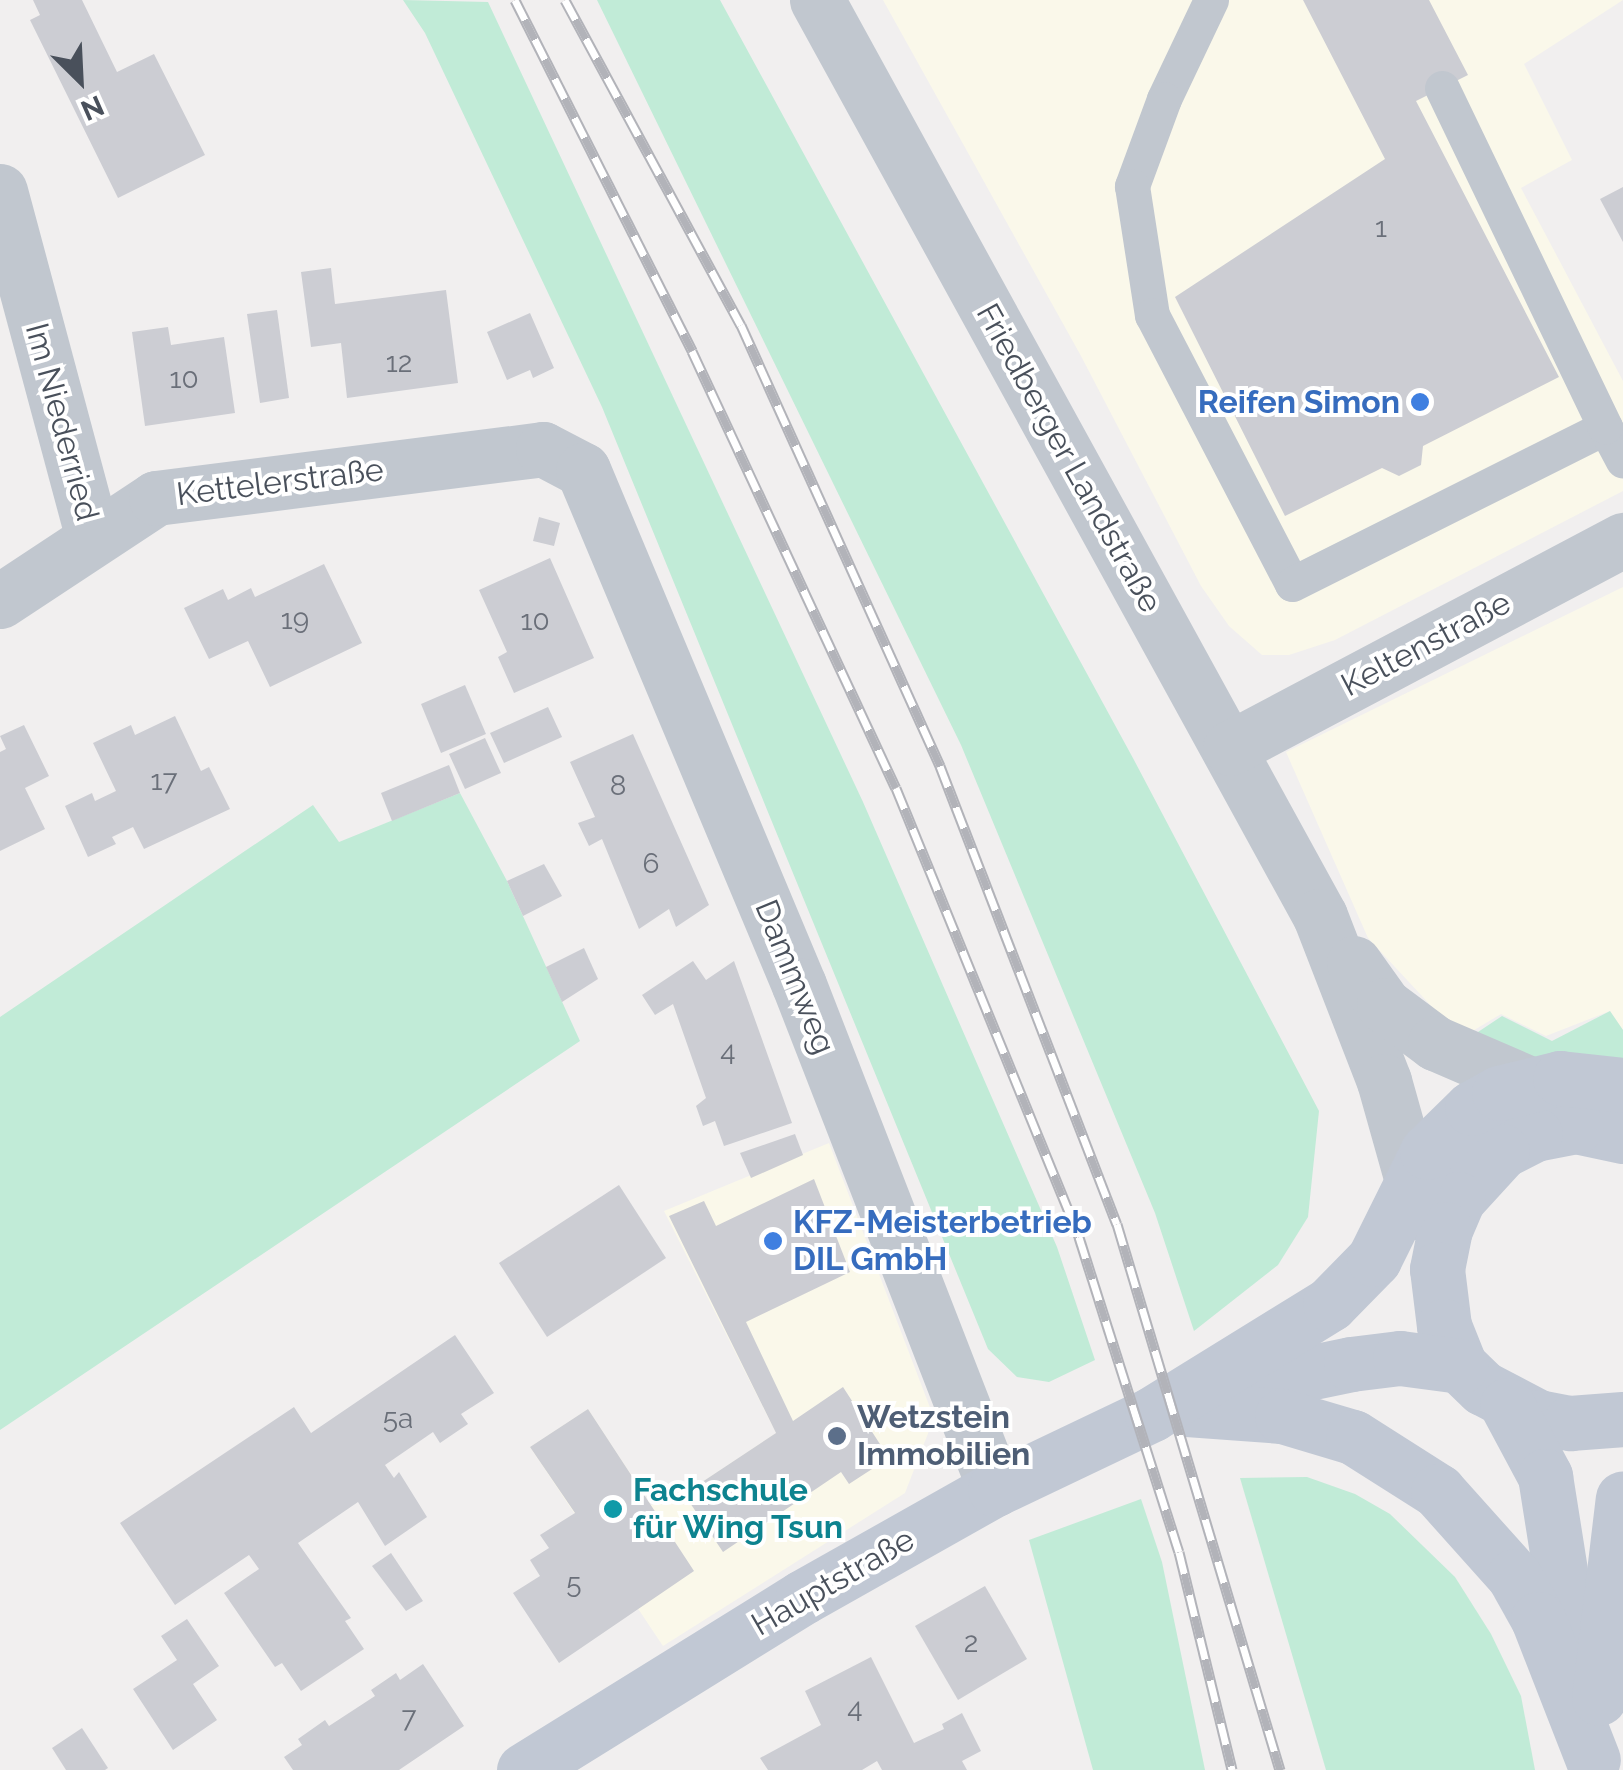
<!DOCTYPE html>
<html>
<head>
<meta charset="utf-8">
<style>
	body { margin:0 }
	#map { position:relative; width:1623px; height:1770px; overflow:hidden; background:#f1efef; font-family:Raleway,sans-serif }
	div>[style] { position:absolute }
	.commercial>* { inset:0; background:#faf8ea }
	.green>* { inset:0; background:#c1ebd7 }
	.building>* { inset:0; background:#cccdd3 }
	.lane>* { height:35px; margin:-17.5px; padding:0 17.5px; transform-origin:17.5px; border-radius:17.5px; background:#c1c7cf }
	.street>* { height:55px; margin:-27.5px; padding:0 27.5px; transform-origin:27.5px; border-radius:27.5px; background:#c1c7cf }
	.secondary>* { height:55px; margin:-27.5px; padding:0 27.5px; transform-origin:27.5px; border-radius:27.5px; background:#c1c8d4 }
	.rail>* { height:11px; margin-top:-5.5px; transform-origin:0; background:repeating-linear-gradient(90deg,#fff 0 22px,#b2b3b9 0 44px); box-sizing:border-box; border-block:2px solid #b2b3b9 }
	.dots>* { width:28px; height:28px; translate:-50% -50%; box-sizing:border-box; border:5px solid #fff; border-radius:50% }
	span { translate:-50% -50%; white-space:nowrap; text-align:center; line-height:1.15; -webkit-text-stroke:8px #fff; paint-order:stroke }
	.number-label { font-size:28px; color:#6a6f79 }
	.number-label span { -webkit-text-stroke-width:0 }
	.shop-label { font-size:32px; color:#366cbe; font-weight:700 }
	.right { translate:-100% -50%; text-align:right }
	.left { translate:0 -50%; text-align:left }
	.street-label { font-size:32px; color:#49505b }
	.service-label { font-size:32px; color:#4e5e75; font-weight:700 }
	.culture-label { font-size:32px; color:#0d838f; font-weight:700 }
	.north { position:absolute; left:30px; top:30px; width:100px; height:100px; -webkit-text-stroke:8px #fff; paint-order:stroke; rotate:156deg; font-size:28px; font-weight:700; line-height:40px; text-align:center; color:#49505b }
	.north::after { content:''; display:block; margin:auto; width:35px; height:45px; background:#49505b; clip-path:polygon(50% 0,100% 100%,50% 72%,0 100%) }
</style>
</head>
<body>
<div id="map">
	<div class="commercial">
		<i style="clip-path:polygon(883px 0,1623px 0,1524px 64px,1572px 160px,1521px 188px,1623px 381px,1623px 491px,1335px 640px,1289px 655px,1262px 655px,1229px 626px,1201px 586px,1081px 356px)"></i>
		<i style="clip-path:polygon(1623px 587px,1623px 1030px,1610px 1011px,1546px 1036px,1501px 1014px,1461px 1038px,1368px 938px,1286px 752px)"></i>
		<i style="clip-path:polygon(829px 1143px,934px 1418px,905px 1493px,663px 1646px,530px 1447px,588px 1409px,651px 1505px,684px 1494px,776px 1433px,664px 1211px)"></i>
	</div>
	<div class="green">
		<i style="clip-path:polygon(403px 0,488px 2px,863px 802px,1057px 1247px,1095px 1360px,1049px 1382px,1017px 1377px,988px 1349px,602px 407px,425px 33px)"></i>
		<i style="clip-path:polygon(597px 0,720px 0,1134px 760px,1319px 1111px,1308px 1217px,1278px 1265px,1194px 1331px,1155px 1213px,961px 745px)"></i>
		<i style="clip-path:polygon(460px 793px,507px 881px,580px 1041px,0 1430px,0 1017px,313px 805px,339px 842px)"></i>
		<i style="clip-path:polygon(1610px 1011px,1623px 1030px,1623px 1071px,1547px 1063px,1469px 1038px,1502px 1016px,1552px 1041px)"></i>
		<i style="clip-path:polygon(1307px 1477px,1355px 1494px,1390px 1514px,1455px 1577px,1491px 1634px,1521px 1696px,1535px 1770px,1326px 1770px,1240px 1478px)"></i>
		<i style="clip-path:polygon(1141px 1499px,1162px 1562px,1205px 1770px,1093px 1770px,1029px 1540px)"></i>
	</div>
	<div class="building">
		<i style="clip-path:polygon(33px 0,82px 0,117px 72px,154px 54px,205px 155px,118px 198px,30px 20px,40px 15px)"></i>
		<i style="clip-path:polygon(1303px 0,1429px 0,1468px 75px,1416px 101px,1559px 377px,1423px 446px,1421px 465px,1399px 476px,1382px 468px,1285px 516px,1175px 297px,1385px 159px)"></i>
		<i style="clip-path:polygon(1623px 187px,1623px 242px,1600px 199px)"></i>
		<i style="clip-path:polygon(331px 268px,335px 304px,446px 290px,458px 383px,347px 398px,341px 343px,311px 347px,301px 272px)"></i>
		<i style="clip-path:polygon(277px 310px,289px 398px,260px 403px,247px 314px)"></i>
		<i style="clip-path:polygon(530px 313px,554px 368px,533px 378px,530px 370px,507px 380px,487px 332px)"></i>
		<i style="clip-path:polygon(168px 327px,171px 345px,224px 337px,235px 413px,145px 426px,132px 332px)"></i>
		<i style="clip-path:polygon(539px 517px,560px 523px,554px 546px,533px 541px)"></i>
		<i style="clip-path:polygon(550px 558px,594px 658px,514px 693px,498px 657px,507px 652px,479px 590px)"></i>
		<i style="clip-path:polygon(324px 564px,362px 643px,270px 687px,248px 641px,209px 659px,184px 608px,223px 589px,228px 600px,251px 588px,255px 597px)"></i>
		<i style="clip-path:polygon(465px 685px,486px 734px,441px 753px,421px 704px)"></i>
		<i style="clip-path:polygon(548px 707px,562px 737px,504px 763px,490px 733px)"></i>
		<i style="clip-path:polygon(175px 716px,201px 771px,209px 767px,230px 809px,144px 849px,133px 827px,112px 837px,116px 844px,88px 857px,65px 806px,92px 793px,95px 801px,116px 791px,93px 743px,131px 725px,135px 735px)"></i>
		<i style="clip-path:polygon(24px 725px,49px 776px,25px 788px,45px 829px,0 851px,0 752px,6px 749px,0 736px)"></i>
		<i style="clip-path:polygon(633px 734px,709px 905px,676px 927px,669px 909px,639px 929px,602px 839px,589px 846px,578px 823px,595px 817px,570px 762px)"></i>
		<i style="clip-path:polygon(485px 738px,501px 773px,465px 789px,449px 754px)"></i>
		<i style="clip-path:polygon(449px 765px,460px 793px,392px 821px,381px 793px)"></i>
		<i style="clip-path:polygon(544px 864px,562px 896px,523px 916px,507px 881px)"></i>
		<i style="clip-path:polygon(584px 948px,598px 979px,562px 1002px,546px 967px)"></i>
		<i style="clip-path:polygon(693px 961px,706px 980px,734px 961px,792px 1123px,724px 1146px,715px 1121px,703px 1126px,696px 1106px,706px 1098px,673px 1004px,655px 1015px,642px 995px)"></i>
		<i style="clip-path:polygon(795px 1134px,803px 1155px,751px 1178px,740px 1153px)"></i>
		<i style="clip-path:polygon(814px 1179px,850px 1272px,746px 1322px,793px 1421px,843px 1387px,889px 1458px,849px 1484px,841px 1472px,723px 1552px,684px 1494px,776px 1433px,669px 1216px,704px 1201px,716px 1226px)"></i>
		<i style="clip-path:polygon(619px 1185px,666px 1258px,547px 1337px,499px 1263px)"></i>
		<i style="clip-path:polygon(455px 1335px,494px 1393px,461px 1414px,468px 1424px,440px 1443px,433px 1432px,385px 1465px,394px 1478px,399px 1472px,427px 1517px,385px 1546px,358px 1502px,298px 1543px,351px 1618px,345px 1621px,364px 1649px,301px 1691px,282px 1663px,275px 1667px,224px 1593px,259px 1569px,249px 1555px,175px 1605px,120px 1523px,294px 1407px,311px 1433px)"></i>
		<i style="clip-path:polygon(588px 1409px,694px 1571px,559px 1663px,513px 1593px,540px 1576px,530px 1560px,549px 1548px,540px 1535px,575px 1513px,530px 1447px)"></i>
		<i style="clip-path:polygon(391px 1553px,423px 1601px,406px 1611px,372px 1566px)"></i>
		<i style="clip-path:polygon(985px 1586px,1027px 1659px,958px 1700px,915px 1626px)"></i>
		<i style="clip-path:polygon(187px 1619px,219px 1666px,193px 1684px,217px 1720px,173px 1750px,133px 1689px,177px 1660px,161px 1636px)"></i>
		<i style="clip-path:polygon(871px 1657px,914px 1743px,944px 1729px,942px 1724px,962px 1713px,981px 1751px,962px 1761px,967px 1770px,882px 1770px,877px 1761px,862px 1770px,768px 1770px,760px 1758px,821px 1725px,805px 1691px)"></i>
		<i style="clip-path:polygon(423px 1664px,464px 1726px,399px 1770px,293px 1770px,284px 1757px,302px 1745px,298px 1739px,325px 1720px,329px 1726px,375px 1696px,371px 1690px,396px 1673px,400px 1680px)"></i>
		<i style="clip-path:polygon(82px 1728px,108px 1768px,105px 1770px,66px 1770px,52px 1748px)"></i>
	</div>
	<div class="lane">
		<i style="left:1211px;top:0;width:110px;rotate:115.4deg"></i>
		<i style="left:1164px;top:99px;width:93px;rotate:110.2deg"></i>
		<i style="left:1132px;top:186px;width:131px;rotate:81.2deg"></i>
		<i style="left:1152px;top:315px;width:303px;rotate:62.5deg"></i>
		<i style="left:1292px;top:584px;width:350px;rotate:-26.6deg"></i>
		<i style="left:1605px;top:427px;width:38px;rotate:62deg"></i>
		<i style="left:1442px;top:88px;width:376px;rotate:64.3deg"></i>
	</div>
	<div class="street">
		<i style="left:817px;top:0;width:1045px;rotate:61.23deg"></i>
		<i style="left:1320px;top:916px;width:177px;rotate:68.8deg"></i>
		<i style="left:1384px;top:1081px;width:137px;rotate:74.3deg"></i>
		<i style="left:0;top:191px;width:358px;rotate:75deg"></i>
		<i style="left:0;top:601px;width:187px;rotate:-33.4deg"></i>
		<i style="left:156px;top:498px;width:390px;rotate:-7.2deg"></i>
		<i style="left:543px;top:449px;width:45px;rotate:27.7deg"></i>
		<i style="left:583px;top:470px;width:558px;rotate:67.25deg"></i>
		<i style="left:799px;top:985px;width:541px;rotate:68.75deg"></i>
		<i style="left:1230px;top:748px;width:445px;rotate:-27.9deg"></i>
		<i style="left:1354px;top:963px;width:52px;rotate:54.5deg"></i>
		<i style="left:1384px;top:1005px;width:64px;rotate:36.7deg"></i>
		<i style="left:1435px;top:1043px;width:101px;rotate:23.3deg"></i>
	</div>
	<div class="secondary">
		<i style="left:1623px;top:1136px;width:48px;rotate:-168deg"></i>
		<i style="left:1576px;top:1126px;width:42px;rotate:169deg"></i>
		<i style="left:1535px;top:1134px;width:37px;rotate:153deg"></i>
		<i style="left:1502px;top:1151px;width:65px;rotate:132.5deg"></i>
		<i style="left:1458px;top:1199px;width:33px;rotate:113deg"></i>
		<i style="left:1445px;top:1229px;width:41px;rotate:101.3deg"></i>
		<i style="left:1437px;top:1269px;width:57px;rotate:83deg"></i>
		<i style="left:1444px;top:1326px;width:43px;rotate:68.2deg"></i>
		<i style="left:1460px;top:1366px;width:32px;rotate:44deg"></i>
		<i style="left:1483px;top:1388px;width:62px;rotate:27.8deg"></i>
		<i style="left:1538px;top:1417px;width:33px;rotate:11deg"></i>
		<i style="left:1570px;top:1423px;width:53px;rotate:-4.3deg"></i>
		<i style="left:1219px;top:1398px;width:58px;rotate:-18.1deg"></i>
		<i style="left:1274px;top:1380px;width:79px;rotate:-11.7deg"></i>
		<i style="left:1351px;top:1364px;width:49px;rotate:-7deg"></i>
		<i style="left:1400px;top:1358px;width:61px;rotate:7.6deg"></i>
		<i style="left:1507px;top:1405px;width:81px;rotate:61.8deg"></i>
		<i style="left:1545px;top:1476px;width:185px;rotate:81deg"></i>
		<i style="left:1187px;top:1409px;width:95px;rotate:4.2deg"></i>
		<i style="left:1282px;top:1416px;width:74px;rotate:16.5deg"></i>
		<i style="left:1353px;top:1437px;width:101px;rotate:32.4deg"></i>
		<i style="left:1438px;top:1491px;width:114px;rotate:48.2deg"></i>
		<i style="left:1514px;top:1576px;width:49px;rotate:60.8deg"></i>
		<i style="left:1538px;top:1619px;width:151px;rotate:68.7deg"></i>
		<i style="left:1599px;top:1698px;width:201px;rotate:-83.2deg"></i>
		<i style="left:524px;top:1770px;width:328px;rotate:-31.8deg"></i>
		<i style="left:803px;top:1597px;width:220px;rotate:-29.4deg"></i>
		<i style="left:995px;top:1489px;width:174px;rotate:-25.5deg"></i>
		<i style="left:1152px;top:1414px;width:209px;rotate:-31.7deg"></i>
		<i style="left:1330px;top:1304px;width:63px;rotate:-45.6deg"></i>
		<i style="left:1374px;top:1259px;width:119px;rotate:-63.6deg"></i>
		<i style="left:1427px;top:1152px;width:63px;rotate:-44.4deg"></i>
		<i style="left:1472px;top:1108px;width:31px;rotate:-29deg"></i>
		<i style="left:1499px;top:1093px;width:63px;rotate:-13.8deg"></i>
		<i style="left:1560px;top:1078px;width:63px;rotate:6.3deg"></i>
	</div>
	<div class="rail">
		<i style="left:515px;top:0;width:393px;rotate:63.2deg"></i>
		<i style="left:692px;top:351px;width:482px;rotate:65deg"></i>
		<i style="left:896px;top:788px;width:485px;rotate:67.8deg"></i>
		<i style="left:1079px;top:1237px;width:330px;rotate:72.4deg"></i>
		<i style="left:1179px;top:1552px;width:224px;rotate:76.3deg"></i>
		<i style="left:565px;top:0;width:370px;rotate:61.6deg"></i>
		<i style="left:741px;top:325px;width:484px;rotate:65.7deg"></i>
		<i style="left:940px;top:766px;width:491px;rotate:68.9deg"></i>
		<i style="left:1117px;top:1224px;width:570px;rotate:73.38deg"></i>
	</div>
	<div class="dots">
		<i style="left:1420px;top:402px;background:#3f7fe0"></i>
		<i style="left:773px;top:1241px;background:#3f7fe0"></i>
		<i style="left:837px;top:1436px;background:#5c6f8a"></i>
		<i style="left:613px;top:1509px;background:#0f9aa8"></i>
	</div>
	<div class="number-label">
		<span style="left:1381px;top:228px">1</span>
		<span style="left:399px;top:363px">12</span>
		<span style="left:184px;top:379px">10</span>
		<span style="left:295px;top:620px">19</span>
		<span style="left:535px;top:621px">10</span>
		<span style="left:164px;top:781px">17</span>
		<span style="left:618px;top:786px">8</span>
		<span style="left:651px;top:864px">6</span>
		<span style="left:728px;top:1051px">4</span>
		<span style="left:398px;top:1419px">5a</span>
		<span style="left:574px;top:1584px">5</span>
		<span style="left:971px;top:1643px">2</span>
		<span style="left:855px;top:1708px">4</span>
		<span style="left:409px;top:1718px">7</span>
	</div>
	<div class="shop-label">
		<span class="right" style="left:1400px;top:402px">Reifen Simon</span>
		<span class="left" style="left:793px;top:1241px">KFZ-Meisterbetrieb<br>DIL GmbH</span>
	</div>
	<div class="street-label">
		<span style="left:62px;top:422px;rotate:75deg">Im Niederried</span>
		<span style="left:1069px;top:458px;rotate:61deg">Friedberger Landstraße</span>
		<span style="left:280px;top:482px;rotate:-7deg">Kettelerstraße</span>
		<span style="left:1426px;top:644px;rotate:-28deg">Keltenstraße</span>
		<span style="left:795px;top:977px;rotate:68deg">Dammweg</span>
		<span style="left:833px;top:1582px;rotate:-30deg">Hauptstraße</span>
	</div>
	<div class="service-label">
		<span class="left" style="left:857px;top:1436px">Wetzstein<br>Immobilien</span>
	</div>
	<div class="culture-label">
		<span class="left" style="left:633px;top:1509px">Fachschule<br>für Wing Tsun</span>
	</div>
	<div class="north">N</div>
</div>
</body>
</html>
